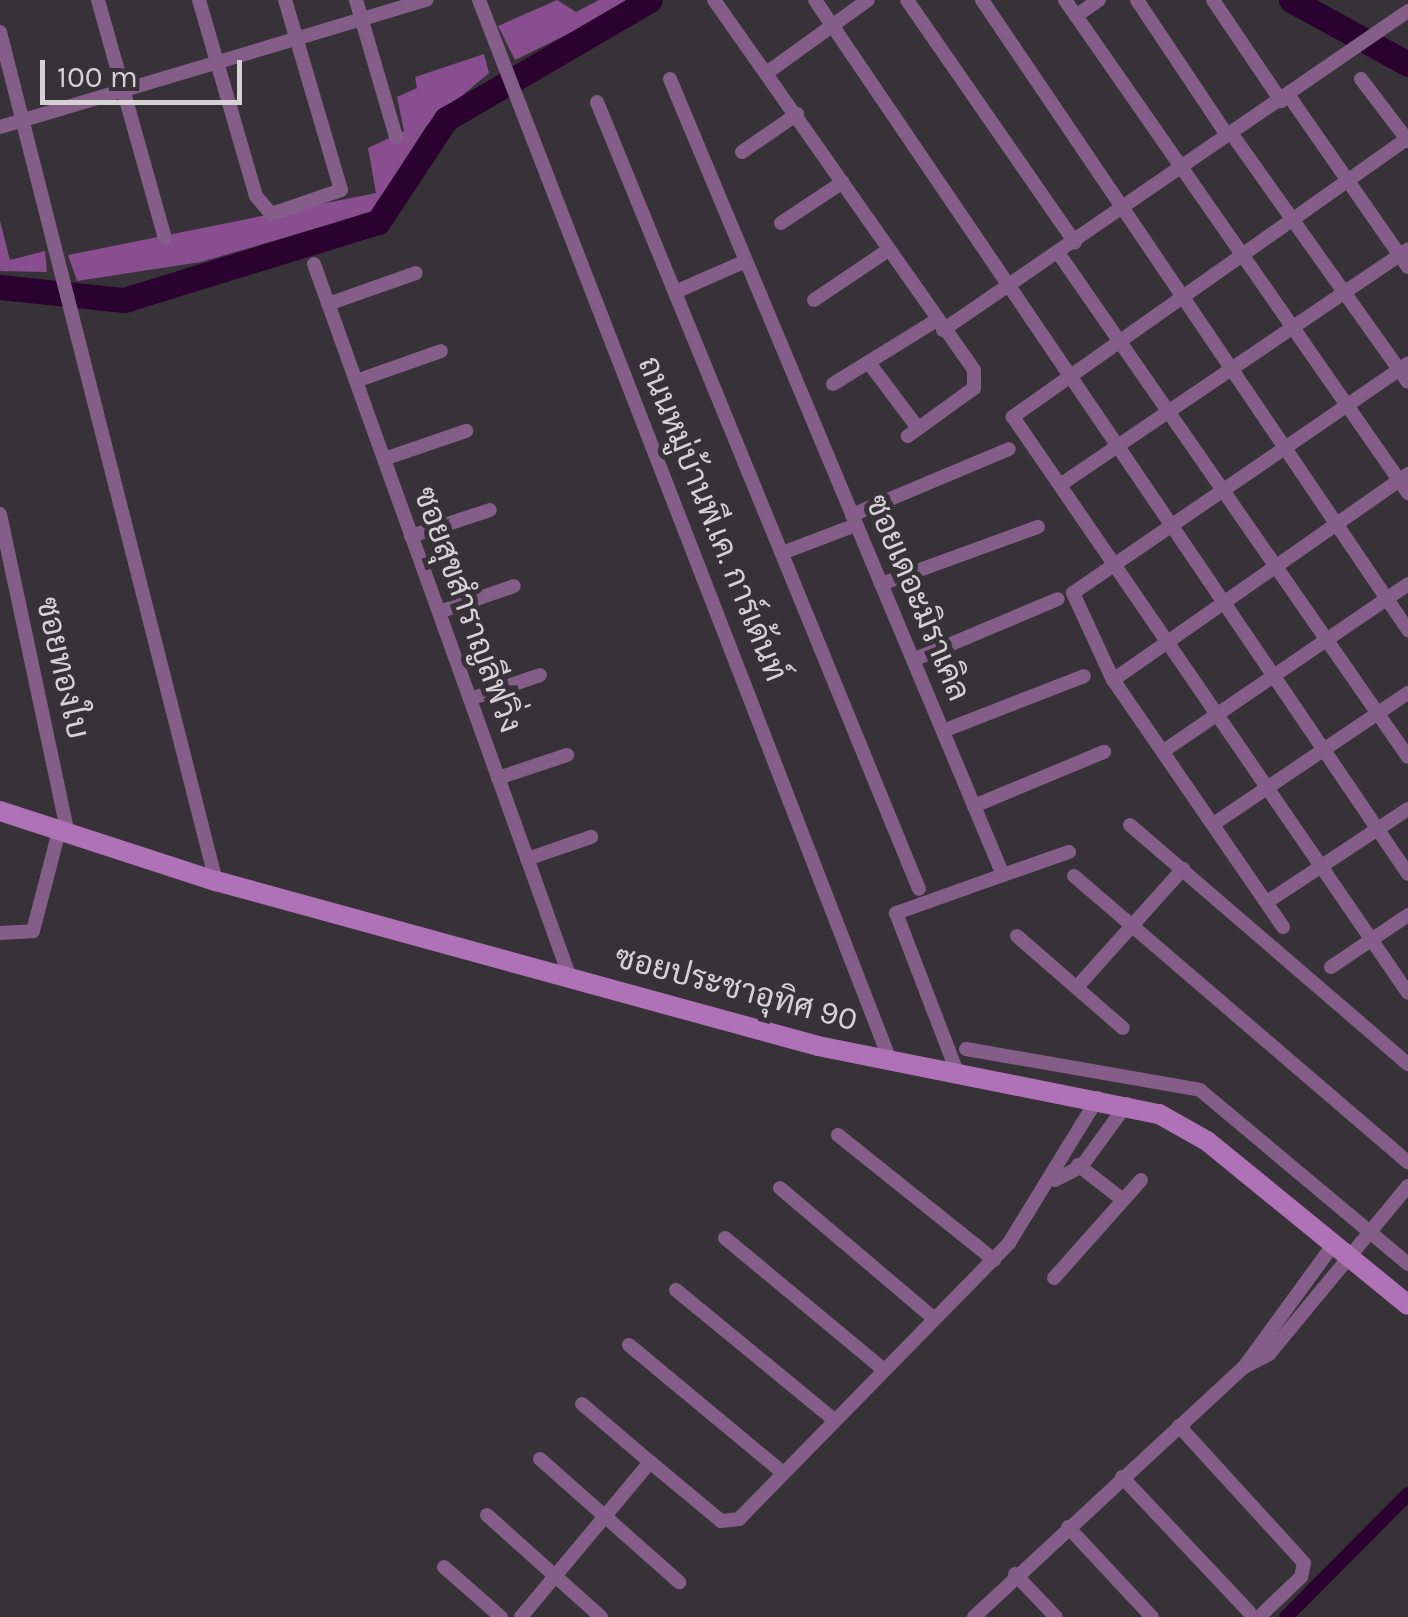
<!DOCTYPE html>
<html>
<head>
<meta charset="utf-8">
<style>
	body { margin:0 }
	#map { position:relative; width:1408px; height:1617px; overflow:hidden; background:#373138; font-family:Karla,Sarabun,sans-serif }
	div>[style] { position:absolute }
	.forest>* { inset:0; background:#884e8f }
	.canal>* { height:14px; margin:-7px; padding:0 7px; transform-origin:7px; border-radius:7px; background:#2b0130 }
	.river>* { height:25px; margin:-12.5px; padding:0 12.5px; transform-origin:12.5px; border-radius:12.5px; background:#2b0130 }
	.street>* { height:14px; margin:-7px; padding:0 7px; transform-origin:7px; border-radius:7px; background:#845d88 }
	.secondary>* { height:20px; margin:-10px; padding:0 10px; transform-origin:10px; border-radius:10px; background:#b072b7 }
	span { translate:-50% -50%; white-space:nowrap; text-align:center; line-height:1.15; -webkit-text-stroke:10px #373138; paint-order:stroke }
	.street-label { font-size:32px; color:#d5d1d5 }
	.scale { position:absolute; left:40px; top:60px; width:202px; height:45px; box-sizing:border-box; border:5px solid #d5d1d5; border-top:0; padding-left:12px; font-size:30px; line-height:35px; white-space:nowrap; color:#d5d1d5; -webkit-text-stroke:8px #373138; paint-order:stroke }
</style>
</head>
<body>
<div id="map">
	<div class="forest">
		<i style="clip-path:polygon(557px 0,576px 12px,599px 0,637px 0,515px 60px,498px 26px)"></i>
		<i style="clip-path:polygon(484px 54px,489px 73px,427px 125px,372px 212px,201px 262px,77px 281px,68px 255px,376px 193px,368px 148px,404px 131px,397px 97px,417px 88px,415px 77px)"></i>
		<i style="clip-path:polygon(0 221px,10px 260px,45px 251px,47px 272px,0 271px)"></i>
	</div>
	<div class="canal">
		<i style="left:1286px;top:1617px;width:173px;rotate:-45.2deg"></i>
	</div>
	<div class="river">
		<i style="left:1291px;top:0;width:133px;rotate:28.7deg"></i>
		<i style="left:0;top:287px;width:125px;rotate:6deg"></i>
		<i style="left:124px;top:300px;width:266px;rotate:-17.1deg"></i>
		<i style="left:378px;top:222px;width:123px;rotate:-56.6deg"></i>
		<i style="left:446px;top:119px;width:236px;rotate:-30.3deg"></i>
	</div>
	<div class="street">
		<i style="left:98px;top:0;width:247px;rotate:74.3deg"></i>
		<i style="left:199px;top:0;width:204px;rotate:73.8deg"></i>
		<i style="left:256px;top:196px;width:23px;rotate:50deg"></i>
		<i style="left:271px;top:214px;width:74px;rotate:-18.9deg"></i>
		<i style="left:341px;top:190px;width:198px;rotate:-106.4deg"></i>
		<i style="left:356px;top:0;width:143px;rotate:73.7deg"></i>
		<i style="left:479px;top:0;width:1137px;rotate:68.81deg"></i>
		<i style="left:714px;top:0;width:452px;rotate:54.9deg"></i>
		<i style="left:974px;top:370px;width:18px;rotate:90deg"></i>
		<i style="left:974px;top:388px;width:82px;rotate:144deg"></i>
		<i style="left:815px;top:0;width:1056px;rotate:55.84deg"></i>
		<i style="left:907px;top:0;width:295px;rotate:55.3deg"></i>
		<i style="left:982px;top:0;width:761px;rotate:55.93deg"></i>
		<i style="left:1065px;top:0;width:601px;rotate:55.17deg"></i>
		<i style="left:1137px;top:0;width:162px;rotate:56.3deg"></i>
		<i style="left:1213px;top:0;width:122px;rotate:56deg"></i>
		<i style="left:1076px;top:16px;width:28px;rotate:-35deg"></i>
		<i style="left:0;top:32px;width:876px;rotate:75.73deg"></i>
		<i style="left:768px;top:72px;width:123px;rotate:-35.8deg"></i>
		<i style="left:670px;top:79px;width:863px;rotate:67.3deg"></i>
		<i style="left:1003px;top:875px;width:114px;rotate:160.4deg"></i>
		<i style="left:896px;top:913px;width:170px;rotate:69deg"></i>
		<i style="left:1361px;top:79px;width:78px;rotate:52.8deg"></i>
		<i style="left:1289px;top:96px;width:208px;rotate:55.2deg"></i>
		<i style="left:597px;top:102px;width:850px;rotate:67.75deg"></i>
		<i style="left:0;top:127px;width:445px;rotate:-16.6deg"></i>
		<i style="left:1231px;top:133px;width:305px;rotate:54.6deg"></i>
		<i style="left:1408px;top:138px;width:484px;rotate:144.8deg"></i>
		<i style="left:1013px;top:417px;width:698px;rotate:55.56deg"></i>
		<i style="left:742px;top:152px;width:67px;rotate:-34.6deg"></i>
		<i style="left:781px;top:223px;width:74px;rotate:-33.5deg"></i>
		<i style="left:1059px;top:254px;width:612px;rotate:55.25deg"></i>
		<i style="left:314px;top:264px;width:755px;rotate:70.27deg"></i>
		<i style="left:675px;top:292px;width:77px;rotate:-23.6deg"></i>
		<i style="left:814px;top:300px;width:88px;rotate:-33.9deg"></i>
		<i style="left:328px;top:304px;width:93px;rotate:-19.4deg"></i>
		<i style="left:943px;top:330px;width:564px;rotate:-34.45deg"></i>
		<i style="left:869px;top:363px;width:81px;rotate:53deg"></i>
		<i style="left:356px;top:381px;width:90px;rotate:-19.4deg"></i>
		<i style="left:833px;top:384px;width:120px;rotate:-31.7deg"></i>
		<i style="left:384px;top:459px;width:87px;rotate:-18.9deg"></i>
		<i style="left:1060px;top:485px;width:420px;rotate:-34.1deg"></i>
		<i style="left:0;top:514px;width:327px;rotate:78deg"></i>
		<i style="left:852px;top:515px;width:170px;rotate:-22.8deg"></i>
		<i style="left:411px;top:536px;width:83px;rotate:-18.2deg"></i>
		<i style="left:782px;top:553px;width:79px;rotate:-20.7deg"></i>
		<i style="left:881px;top:584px;width:167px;rotate:-20deg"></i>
		<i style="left:439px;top:612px;width:79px;rotate:-19.1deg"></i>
		<i style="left:913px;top:660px;width:157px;rotate:-22.8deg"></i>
		<i style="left:1113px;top:680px;width:360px;rotate:-34.9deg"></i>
		<i style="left:470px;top:699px;width:74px;rotate:-18.9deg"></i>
		<i style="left:943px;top:731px;width:151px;rotate:-21.3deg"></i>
		<i style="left:1165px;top:750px;width:294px;rotate:-34.3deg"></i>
		<i style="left:498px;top:778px;width:73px;rotate:-18.4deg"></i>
		<i style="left:974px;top:806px;width:141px;rotate:-22.6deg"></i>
		<i style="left:1215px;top:823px;width:233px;rotate:-34deg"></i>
		<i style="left:1130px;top:825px;width:367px;rotate:40.7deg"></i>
		<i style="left:527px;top:859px;width:68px;rotate:-19deg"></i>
		<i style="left:1003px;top:875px;width:70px;rotate:-19.2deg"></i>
		<i style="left:1074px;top:876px;width:440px;rotate:40.6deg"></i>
		<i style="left:1267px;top:902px;width:169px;rotate:-33.4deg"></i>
		<i style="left:1283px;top:927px;width:300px;rotate:-124.5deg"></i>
		<i style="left:1113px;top:680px;width:96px;rotate:-114.7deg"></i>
		<i style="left:1073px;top:593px;width:406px;rotate:-34.4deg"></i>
		<i style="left:0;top:933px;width:33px;rotate:-3deg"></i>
		<i style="left:33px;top:931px;width:103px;rotate:-75.4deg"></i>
		<i style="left:1017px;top:936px;width:140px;rotate:41deg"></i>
		<i style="left:1331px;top:967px;width:93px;rotate:-34deg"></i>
		<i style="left:1077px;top:987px;width:159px;rotate:-48.1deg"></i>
		<i style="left:966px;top:1049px;width:238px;rotate:9.9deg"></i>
		<i style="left:1200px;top:1090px;width:271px;rotate:39.9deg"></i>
		<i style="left:838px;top:1135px;width:200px;rotate:38.7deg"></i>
		<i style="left:1078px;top:1165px;width:57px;rotate:37.9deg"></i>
		<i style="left:1055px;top:1180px;width:29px;rotate:-27deg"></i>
		<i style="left:1081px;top:1167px;width:78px;rotate:-53.9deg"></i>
		<i style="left:780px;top:1188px;width:199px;rotate:40.3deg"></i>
		<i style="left:725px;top:1238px;width:205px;rotate:39.7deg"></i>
		<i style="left:1054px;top:1278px;width:131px;rotate:-48.4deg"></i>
		<i style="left:676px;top:1290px;width:205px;rotate:39.4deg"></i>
		<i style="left:629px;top:1345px;width:200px;rotate:39.7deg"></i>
		<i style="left:1244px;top:1367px;width:151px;rotate:-53.9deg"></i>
		<i style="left:582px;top:1404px;width:89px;rotate:40.5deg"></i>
		<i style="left:1179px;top:1426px;width:185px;rotate:47.6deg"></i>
		<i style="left:1304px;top:1563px;width:14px;rotate:102deg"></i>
		<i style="left:1301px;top:1577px;width:58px;rotate:136.4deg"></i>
		<i style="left:540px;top:1459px;width:186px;rotate:41.5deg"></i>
		<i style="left:1122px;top:1477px;width:185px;rotate:46.7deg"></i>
		<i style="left:487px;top:1515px;width:153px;rotate:41.8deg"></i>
		<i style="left:1068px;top:1527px;width:123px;rotate:47deg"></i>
		<i style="left:444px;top:1567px;width:76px;rotate:41.3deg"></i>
		<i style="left:1015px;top:1574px;width:59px;rotate:46.4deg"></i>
		<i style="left:521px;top:1617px;width:202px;rotate:-50.2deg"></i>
		<i style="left:650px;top:1462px;width:92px;rotate:39.7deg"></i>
		<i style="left:721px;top:1521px;width:18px;rotate:-6deg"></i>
		<i style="left:739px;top:1519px;width:386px;rotate:-45.6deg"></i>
		<i style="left:1009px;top:1243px;width:170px;rotate:-58.5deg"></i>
		<i style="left:974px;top:1617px;width:368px;rotate:-42.8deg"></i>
		<i style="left:1244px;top:1367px;width:28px;rotate:-27deg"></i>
		<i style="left:1269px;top:1354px;width:218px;rotate:-50.4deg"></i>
	</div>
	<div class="secondary">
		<i style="left:0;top:811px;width:227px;rotate:18deg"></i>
		<i style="left:216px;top:881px;width:624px;rotate:15.33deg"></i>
		<i style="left:818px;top:1046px;width:348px;rotate:11.3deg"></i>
		<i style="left:1159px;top:1114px;width:55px;rotate:29.4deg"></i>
		<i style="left:1207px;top:1141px;width:259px;rotate:39.2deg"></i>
	</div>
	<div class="street-label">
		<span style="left:712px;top:519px;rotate:68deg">ถนนหมู่บ้านพี.เค. การ์เด้นท์</span>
		<span style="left:917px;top:598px;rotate:67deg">ซอยเดอะมิราเคิล</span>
		<span style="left:467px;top:610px;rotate:70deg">ซอยสุขสำราญลีฟวิ่ง</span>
		<span style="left:62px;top:668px;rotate:77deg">ซอยทองใบ</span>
		<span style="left:736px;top:989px;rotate:15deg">ซอยประชาอุทิศ 90</span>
	</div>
	<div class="scale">100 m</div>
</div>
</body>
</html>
